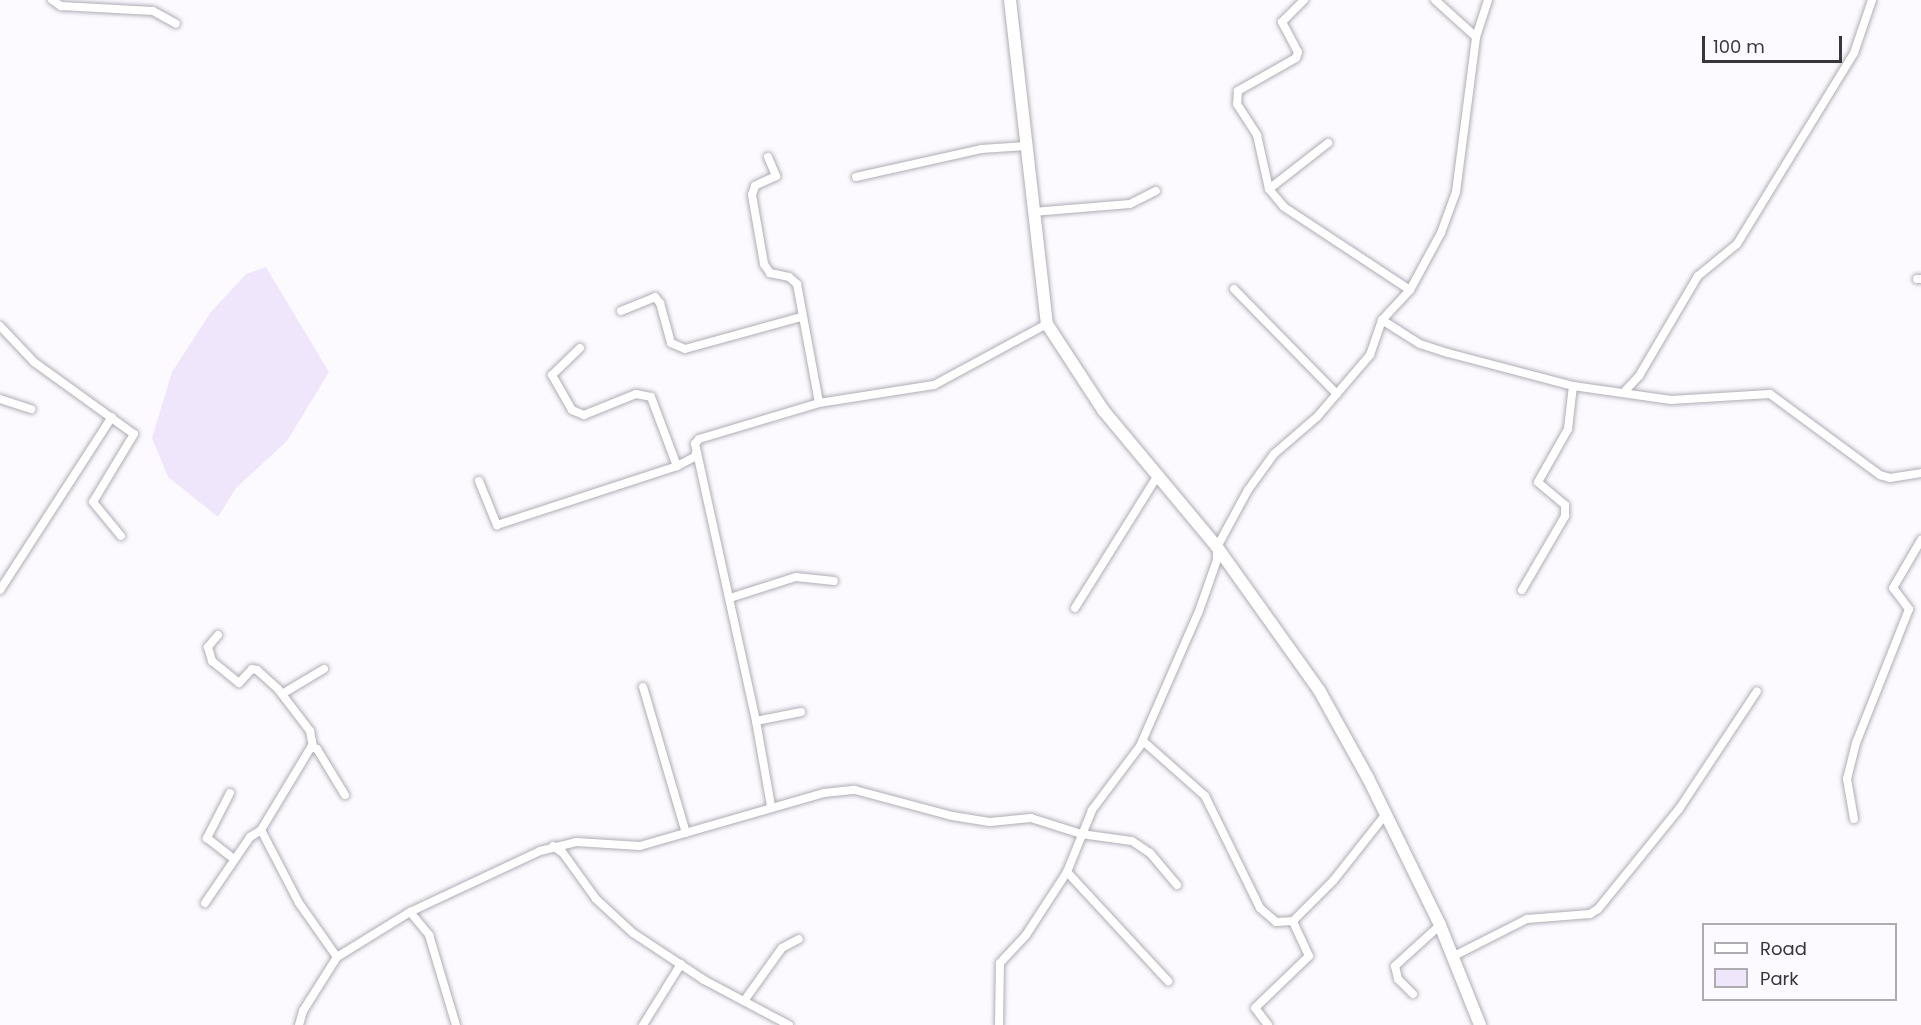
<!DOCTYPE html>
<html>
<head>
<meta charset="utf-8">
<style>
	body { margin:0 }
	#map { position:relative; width:1921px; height:1025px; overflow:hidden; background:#fcfafe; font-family:Poppins,sans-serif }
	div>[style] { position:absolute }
	.green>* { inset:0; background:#efe6fc }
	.roads { filter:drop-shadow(0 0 2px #b0acb6) drop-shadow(0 0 2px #b0acb6) }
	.street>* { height:8px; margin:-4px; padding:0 4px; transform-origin:4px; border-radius:4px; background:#fff }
	.secondary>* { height:12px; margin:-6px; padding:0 6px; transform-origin:6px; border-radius:6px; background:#fff }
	span { translate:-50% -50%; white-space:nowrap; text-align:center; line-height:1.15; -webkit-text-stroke:6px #fcfafe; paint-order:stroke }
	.legend { position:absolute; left:1702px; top:923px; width:195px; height:78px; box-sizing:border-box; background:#fcfafe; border:2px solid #aeacb0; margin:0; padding:8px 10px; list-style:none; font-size:18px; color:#38363b }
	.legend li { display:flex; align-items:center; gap:12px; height:30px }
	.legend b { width:30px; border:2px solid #aeacb0 }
	.scale { position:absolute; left:1702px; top:36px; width:140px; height:27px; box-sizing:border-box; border:3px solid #38363b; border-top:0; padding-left:8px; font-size:18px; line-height:21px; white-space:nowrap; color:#38363b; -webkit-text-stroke:4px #fcfafe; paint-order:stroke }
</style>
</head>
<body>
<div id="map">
	<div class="green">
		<i style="clip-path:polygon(266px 267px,329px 372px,287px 441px,236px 488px,218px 517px,168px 477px,152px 438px,172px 372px,211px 312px,246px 274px)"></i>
	</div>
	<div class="roads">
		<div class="street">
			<i style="left:52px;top:0;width:11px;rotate:34deg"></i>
			<i style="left:61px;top:6px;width:92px;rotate:3.1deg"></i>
			<i style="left:153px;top:11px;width:26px;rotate:29deg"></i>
			<i style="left:1304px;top:0;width:31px;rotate:135deg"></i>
			<i style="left:1282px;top:22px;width:34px;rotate:62deg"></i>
			<i style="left:1298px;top:52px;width:6px;rotate:108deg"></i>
			<i style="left:1296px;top:58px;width:67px;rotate:150.4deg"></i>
			<i style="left:1238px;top:91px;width:13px;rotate:94deg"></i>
			<i style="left:1237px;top:104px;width:37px;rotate:57deg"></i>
			<i style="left:1257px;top:135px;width:55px;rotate:77.5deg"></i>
			<i style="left:1269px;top:189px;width:23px;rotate:50deg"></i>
			<i style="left:1284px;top:207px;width:151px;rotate:33.4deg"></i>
			<i style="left:1435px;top:0;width:55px;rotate:42.1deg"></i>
			<i style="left:768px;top:157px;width:21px;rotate:67deg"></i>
			<i style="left:776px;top:176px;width:23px;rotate:155deg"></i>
			<i style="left:755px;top:186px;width:9px;rotate:108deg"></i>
			<i style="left:752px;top:195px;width:70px;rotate:80.1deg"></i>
			<i style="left:764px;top:264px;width:11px;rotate:56deg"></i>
			<i style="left:770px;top:273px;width:19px;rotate:12deg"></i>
			<i style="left:789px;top:277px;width:11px;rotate:41deg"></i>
			<i style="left:797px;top:284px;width:121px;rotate:79.5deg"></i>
			<i style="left:856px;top:177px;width:128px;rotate:-12.6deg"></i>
			<i style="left:981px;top:149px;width:45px;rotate:-3.8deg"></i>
			<i style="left:1269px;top:189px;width:75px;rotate:-37.9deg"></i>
			<i style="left:1033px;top:212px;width:97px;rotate:-4.7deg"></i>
			<i style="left:1130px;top:204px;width:29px;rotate:-27deg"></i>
			<i style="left:1917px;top:279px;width:4px"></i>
			<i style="left:1234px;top:289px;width:147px;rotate:45.6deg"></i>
			<i style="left:621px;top:311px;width:37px;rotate:-22deg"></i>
			<i style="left:655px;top:297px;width:8px;rotate:50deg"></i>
			<i style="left:660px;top:303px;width:41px;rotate:74.6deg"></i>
			<i style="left:671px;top:343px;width:15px;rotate:23deg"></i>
			<i style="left:685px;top:349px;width:120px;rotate:-15.4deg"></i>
			<i style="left:1382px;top:320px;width:45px;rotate:32.3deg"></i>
			<i style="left:1420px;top:344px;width:29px;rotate:18deg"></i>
			<i style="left:1448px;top:353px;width:129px;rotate:14.8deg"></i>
			<i style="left:1573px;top:386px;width:99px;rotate:8.1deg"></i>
			<i style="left:1671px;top:400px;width:99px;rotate:-3.5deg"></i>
			<i style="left:1770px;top:394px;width:137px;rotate:36.4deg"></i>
			<i style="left:1880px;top:475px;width:10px;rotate:17deg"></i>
			<i style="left:1890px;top:478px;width:31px;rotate:-9deg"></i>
			<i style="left:0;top:326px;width:50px;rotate:46.6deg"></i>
			<i style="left:34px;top:362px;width:123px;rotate:35.8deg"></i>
			<i style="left:134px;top:434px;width:79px;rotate:121.1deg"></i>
			<i style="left:93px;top:502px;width:44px;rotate:50.5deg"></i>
			<i style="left:580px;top:348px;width:39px;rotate:136deg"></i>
			<i style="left:552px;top:375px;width:40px;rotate:60.3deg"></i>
			<i style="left:572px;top:410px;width:13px;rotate:23deg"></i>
			<i style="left:584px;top:415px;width:56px;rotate:-22deg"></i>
			<i style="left:636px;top:394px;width:15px;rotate:11deg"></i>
			<i style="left:651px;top:397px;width:74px;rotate:69.4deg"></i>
			<i style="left:1625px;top:391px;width:21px;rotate:-47deg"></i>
			<i style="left:1639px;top:376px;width:116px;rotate:-59.5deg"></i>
			<i style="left:1698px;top:276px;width:50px;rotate:-39.4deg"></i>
			<i style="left:1737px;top:244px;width:224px;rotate:-58.5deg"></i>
			<i style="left:1854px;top:53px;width:56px;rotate:-71.2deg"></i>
			<i style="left:0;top:399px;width:33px;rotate:18deg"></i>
			<i style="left:479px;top:481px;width:48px;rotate:67.8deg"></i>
			<i style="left:497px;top:525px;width:189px;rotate:-18.1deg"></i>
			<i style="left:677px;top:466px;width:20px;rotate:-27deg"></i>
			<i style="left:695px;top:457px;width:4px;rotate:-76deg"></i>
			<i style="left:0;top:590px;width:206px;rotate:-57.1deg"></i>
			<i style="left:1522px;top:590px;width:86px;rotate:-59.8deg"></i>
			<i style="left:1565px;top:516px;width:11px;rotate:-90deg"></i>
			<i style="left:1565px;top:505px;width:35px;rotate:-140deg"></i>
			<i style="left:1538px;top:482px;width:61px;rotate:-60.5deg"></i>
			<i style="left:1568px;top:429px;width:43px;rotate:-83.4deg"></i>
			<i style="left:730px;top:598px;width:69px;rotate:-17.7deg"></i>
			<i style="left:796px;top:577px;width:38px;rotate:6deg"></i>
			<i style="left:1075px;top:608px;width:157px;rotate:-58deg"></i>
			<i style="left:218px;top:635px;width:16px;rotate:130deg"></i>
			<i style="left:208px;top:647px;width:15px;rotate:74deg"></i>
			<i style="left:212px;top:661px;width:35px;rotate:39deg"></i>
			<i style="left:239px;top:683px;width:19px;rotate:-47deg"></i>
			<i style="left:252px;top:669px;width:5px;rotate:11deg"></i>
			<i style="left:257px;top:670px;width:28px;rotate:42deg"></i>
			<i style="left:278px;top:689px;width:53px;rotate:52.7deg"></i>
			<i style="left:310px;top:731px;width:16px;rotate:79deg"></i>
			<i style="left:643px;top:687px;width:152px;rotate:73.6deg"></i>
			<i style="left:282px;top:694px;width:49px;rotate:-30.8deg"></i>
			<i style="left:756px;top:721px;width:46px;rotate:-11.3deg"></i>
			<i style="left:1143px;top:741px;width:83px;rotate:41.6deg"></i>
			<i style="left:1205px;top:796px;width:125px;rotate:63.8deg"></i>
			<i style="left:1260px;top:908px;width:21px;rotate:41deg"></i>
			<i style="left:1276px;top:922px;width:17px;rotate:-3deg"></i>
			<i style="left:1293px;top:921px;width:57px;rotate:-45deg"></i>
			<i style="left:1333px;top:881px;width:85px;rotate:-51.7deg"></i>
			<i style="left:230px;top:793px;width:51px;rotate:117.1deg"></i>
			<i style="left:207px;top:838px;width:34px;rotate:38deg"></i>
			<i style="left:771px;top:806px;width:86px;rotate:-100deg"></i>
			<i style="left:756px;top:721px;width:284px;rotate:-102.4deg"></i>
			<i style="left:695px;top:444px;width:6px;rotate:-51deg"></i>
			<i style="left:699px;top:439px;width:125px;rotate:-16.7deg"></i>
			<i style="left:819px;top:403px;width:116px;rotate:-8.9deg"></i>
			<i style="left:934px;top:385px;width:128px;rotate:-28.4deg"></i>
			<i style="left:1854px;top:819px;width:41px;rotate:-99.9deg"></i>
			<i style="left:1847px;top:779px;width:37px;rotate:-76deg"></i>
			<i style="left:1856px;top:743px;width:144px;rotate:-68.4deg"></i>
			<i style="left:1909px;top:609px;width:26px;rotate:-127deg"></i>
			<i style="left:1893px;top:588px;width:56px;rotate:-59.7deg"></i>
			<i style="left:261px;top:830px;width:97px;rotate:-58.9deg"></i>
			<i style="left:311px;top:747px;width:6px;rotate:18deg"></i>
			<i style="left:317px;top:749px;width:54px;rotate:58.7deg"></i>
			<i style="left:553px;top:846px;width:12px;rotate:35deg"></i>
			<i style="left:563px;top:853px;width:57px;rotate:54.3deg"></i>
			<i style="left:596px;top:899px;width:50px;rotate:42.6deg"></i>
			<i style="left:633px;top:933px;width:85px;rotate:33.5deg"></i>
			<i style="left:704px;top:980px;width:96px;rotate:27.9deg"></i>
			<i style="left:1067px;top:872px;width:149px;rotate:47.2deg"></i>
			<i style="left:205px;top:903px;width:80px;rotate:-55.7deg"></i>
			<i style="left:250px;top:837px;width:13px;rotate:-32deg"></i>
			<i style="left:261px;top:830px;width:82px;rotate:62.5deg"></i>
			<i style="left:299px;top:903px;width:66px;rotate:54.9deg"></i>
			<i style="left:410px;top:912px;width:30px;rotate:50deg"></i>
			<i style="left:429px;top:935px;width:94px;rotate:73.3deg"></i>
			<i style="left:1452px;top:957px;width:84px;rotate:-26.9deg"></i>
			<i style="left:1527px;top:919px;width:63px;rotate:-4.5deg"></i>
			<i style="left:1590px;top:914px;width:9px;rotate:-32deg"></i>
			<i style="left:1598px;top:909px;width:129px;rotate:-51deg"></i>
			<i style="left:1679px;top:809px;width:141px;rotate:-56.5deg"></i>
			<i style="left:1413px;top:994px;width:21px;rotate:-135deg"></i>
			<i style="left:1398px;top:979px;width:13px;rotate:-103deg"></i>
			<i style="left:1395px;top:966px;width:61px;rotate:-42.3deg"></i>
			<i style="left:744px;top:1001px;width:65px;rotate:-54.4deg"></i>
			<i style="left:782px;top:948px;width:19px;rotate:-28deg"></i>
			<i style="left:299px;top:1025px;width:15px;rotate:-74deg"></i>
			<i style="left:303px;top:1011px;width:64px;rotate:-57.8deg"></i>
			<i style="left:337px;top:957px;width:86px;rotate:-31.7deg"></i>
			<i style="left:410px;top:912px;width:144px;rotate:-25.1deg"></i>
			<i style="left:540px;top:851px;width:37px;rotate:-14deg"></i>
			<i style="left:576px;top:842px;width:64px;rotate:3.6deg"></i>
			<i style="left:640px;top:846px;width:191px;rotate:-16.1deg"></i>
			<i style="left:824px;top:793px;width:31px;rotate:-6deg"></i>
			<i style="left:855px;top:790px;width:100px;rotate:15deg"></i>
			<i style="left:952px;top:816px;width:38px;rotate:9deg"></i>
			<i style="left:990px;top:822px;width:41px;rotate:-5.6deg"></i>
			<i style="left:1031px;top:818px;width:52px;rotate:17.7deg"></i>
			<i style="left:1081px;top:834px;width:51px;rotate:7.8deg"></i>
			<i style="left:1132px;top:841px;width:22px;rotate:34deg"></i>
			<i style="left:1150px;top:853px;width:42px;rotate:49.8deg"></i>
			<i style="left:643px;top:1025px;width:72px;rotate:-58.1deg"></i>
			<i style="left:999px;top:1025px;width:62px;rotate:-89.1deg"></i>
			<i style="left:1000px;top:963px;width:38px;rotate:-47deg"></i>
			<i style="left:1026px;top:935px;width:75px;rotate:-56.9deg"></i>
			<i style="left:1067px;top:872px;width:67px;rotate:-68deg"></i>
			<i style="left:1092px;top:810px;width:80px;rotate:-53.1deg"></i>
			<i style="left:1140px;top:746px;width:147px;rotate:-66.4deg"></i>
			<i style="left:1199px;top:611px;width:54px;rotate:-70.6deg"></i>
			<i style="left:1217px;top:560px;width:13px;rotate:-90deg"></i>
			<i style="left:1217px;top:547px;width:65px;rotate:-61.5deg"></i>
			<i style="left:1248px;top:490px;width:44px;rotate:-54.2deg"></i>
			<i style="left:1274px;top:454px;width:57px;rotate:-40.7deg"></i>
			<i style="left:1317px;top:417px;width:82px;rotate:-49.5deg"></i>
			<i style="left:1370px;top:355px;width:37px;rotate:-71deg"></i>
			<i style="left:1382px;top:320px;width:41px;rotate:-47deg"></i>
			<i style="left:1410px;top:290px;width:65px;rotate:-61.5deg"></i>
			<i style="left:1441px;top:233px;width:44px;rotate:-69.9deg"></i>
			<i style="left:1456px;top:192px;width:156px;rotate:-82.6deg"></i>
			<i style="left:1476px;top:37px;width:39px;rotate:-72deg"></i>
			<i style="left:1268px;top:1025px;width:21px;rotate:-127deg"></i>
			<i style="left:1255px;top:1008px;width:75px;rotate:-43.9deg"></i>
			<i style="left:1309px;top:956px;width:38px;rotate:-115deg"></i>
		</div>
		<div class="secondary">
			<i style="left:1010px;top:0;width:326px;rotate:83.5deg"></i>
			<i style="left:1047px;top:324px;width:103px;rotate:56.9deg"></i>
			<i style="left:1103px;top:410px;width:178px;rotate:50.2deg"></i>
			<i style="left:1217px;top:547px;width:176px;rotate:54.5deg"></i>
			<i style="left:1319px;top:690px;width:101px;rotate:60.9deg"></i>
			<i style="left:1368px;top:778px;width:164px;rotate:63.9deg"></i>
			<i style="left:1440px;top:925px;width:108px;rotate:68.2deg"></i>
		</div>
	</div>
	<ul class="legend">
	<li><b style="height:8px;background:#fff"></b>Road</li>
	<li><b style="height:16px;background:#efe6fc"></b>Park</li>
	</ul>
	<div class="scale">100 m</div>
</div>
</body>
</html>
